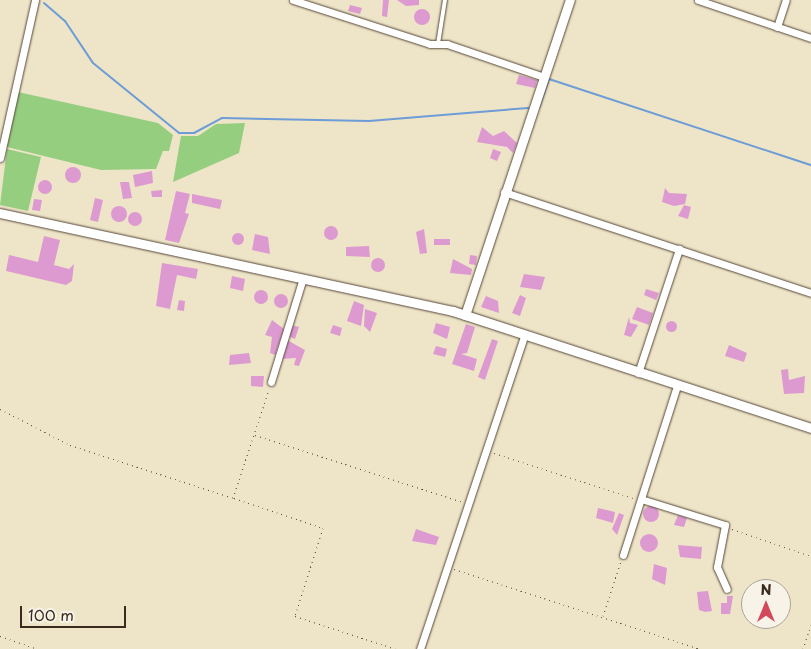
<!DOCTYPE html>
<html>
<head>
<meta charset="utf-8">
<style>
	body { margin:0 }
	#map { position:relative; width:811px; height:649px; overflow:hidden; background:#eee5c8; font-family:"Playpen Sans",sans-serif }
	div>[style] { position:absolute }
	.green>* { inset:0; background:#96ce80 }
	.stream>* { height:2px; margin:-1px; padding:0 1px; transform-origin:1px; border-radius:1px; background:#6d9cd6 }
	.building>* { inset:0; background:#dd9ad1 }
	.round { border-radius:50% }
	.path>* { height:1px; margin-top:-0.5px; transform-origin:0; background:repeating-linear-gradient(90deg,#564638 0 1px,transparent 0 5px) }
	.roads { filter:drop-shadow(0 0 1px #564638) drop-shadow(0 0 1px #564638) }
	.service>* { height:4px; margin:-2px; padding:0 2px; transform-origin:2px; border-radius:2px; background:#fff }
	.minor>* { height:7px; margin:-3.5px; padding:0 3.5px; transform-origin:3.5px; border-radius:3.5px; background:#fff }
	.tertiary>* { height:9px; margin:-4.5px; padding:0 4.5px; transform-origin:4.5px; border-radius:4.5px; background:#fff }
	span { translate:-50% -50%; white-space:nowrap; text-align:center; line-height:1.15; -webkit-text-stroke:4.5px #f7f3e8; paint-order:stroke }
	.north { position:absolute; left:741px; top:579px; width:50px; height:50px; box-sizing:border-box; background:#f7f3e8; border:1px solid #aca397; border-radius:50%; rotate:0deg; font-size:14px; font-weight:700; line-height:20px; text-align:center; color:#3b2a1e }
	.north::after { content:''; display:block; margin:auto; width:18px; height:22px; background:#d1495b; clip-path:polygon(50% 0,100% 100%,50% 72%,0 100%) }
	.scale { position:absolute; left:20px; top:606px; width:106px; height:22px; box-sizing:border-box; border:2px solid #3b2a1e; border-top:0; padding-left:6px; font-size:15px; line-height:18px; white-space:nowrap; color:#3b2a1e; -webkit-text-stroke:4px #f7f3e8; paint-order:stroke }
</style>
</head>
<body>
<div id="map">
	<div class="green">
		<i style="clip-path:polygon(18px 92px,158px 123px,173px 135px,169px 151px,163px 151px,156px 169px,101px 170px,7px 147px)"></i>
		<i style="clip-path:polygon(245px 123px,239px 153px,173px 182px,181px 136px,198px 136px,216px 124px)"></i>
		<i style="clip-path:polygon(7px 149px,41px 157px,28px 211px,0 205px)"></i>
	</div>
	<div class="stream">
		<i style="left:44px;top:3px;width:28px;rotate:41deg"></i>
		<i style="left:65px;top:21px;width:50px;rotate:56.3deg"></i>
		<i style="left:93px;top:63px;width:111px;rotate:39.1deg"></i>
		<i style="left:179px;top:133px;width:15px"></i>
		<i style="left:194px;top:133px;width:32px;rotate:-28deg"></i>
		<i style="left:222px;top:118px;width:147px;rotate:1.2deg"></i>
		<i style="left:369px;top:121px;width:160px;rotate:-4.7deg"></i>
		<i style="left:539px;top:108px;width:31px;rotate:-71deg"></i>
		<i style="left:549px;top:79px;width:276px;rotate:18.2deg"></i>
	</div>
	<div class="building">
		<i style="clip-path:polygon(383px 0,389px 0,387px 17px,382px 16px)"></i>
		<i style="clip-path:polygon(397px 0,419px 0,419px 5px,406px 6px)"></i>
		<i style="clip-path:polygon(350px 5px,362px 8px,360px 14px,348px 11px)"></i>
		<i class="round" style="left:414px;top:9px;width:16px;height:16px"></i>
		<i style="clip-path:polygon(519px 75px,537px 80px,535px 88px,516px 84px)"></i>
		<i style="clip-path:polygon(482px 127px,493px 136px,504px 131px,517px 143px,513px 153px,507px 147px,477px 142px)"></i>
		<i style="clip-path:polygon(493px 149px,501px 152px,497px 161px,490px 158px)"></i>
		<i class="round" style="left:65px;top:167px;width:16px;height:16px"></i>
		<i style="clip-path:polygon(152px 171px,153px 183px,135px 187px,133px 175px)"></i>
		<i class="round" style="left:38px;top:180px;width:14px;height:14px"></i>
		<i style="clip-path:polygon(120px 182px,129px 182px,132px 198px,123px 199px)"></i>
		<i style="clip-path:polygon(665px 188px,669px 193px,687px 194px,685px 204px,674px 206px,662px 202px)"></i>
		<i style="clip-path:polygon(162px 190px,162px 197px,152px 197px,151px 191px)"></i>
		<i style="clip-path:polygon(176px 191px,190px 194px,185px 213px,189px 214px,179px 243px,165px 240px)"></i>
		<i style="clip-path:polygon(192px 194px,222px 200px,220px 209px,192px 203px)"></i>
		<i style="clip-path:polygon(95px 198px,103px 200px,98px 222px,90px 220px)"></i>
		<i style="clip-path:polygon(34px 199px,42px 200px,40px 211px,32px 210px)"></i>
		<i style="clip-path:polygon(684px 205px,691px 207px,688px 219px,678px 216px)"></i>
		<i class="round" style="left:111px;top:206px;width:16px;height:16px"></i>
		<i class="round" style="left:128px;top:212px;width:14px;height:14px"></i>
		<i class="round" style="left:324px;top:226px;width:14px;height:14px"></i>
		<i style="clip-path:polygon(424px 229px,427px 253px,420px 254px,416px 232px)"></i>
		<i class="round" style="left:232px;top:233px;width:12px;height:12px"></i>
		<i style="clip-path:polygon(255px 234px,268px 237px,270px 254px,252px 250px)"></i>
		<i style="clip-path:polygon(44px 236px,60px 240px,54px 265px,69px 269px,74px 264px,72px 281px,66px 285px,6px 271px,9px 255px,38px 262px)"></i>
		<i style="clip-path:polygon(434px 239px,450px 239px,450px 245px,434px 245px)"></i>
		<i style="clip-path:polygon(369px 246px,370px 257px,346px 256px,346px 247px)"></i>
		<i style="clip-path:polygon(470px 255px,477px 256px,476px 265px,469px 264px)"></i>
		<i class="round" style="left:371px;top:258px;width:14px;height:14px"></i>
		<i style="clip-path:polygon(453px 259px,472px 269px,471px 275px,450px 273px)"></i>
		<i style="clip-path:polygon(162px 263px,198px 269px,196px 279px,177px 275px,170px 309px,156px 306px)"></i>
		<i style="clip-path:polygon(524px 274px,545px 277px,541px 290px,520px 287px)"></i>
		<i style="clip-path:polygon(232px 276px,245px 279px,243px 291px,230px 288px)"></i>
		<i style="clip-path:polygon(646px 289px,659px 293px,656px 300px,644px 295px)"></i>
		<i class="round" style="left:254px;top:290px;width:14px;height:14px"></i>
		<i class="round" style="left:274px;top:294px;width:14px;height:14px"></i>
		<i style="clip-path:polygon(520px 295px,526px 298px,520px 316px,512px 313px)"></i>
		<i style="clip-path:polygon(486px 296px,498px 301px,499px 313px,481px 307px)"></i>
		<i style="clip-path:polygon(179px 300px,185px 301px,184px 311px,177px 310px)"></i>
		<i style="clip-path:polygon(354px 301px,364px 305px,361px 326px,347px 321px)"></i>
		<i style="clip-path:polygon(637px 307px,653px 313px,649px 325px,632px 319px)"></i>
		<i style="clip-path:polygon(365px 309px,377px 313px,370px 332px,364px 326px)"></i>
		<i style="clip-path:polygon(629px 317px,630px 323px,638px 325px,631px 337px,624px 335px)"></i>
		<i style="clip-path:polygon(272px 320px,284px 329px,275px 355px,270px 353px,272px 337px,265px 335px)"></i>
		<i class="round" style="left:665.5px;top:320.5px;width:11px;height:11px"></i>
		<i style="clip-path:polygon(436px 323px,450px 327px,447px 339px,433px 333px)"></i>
		<i style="clip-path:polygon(466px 324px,475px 327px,467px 353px,461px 354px,477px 359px,474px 371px,452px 364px)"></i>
		<i style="clip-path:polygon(291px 325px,299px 327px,295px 339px,287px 336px)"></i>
		<i style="clip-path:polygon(333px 325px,342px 328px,340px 336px,330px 333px)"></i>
		<i style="clip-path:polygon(492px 339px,498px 341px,485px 380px,478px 377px)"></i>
		<i style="clip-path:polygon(287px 340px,305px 350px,299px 366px,294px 365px,296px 358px,282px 359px)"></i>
		<i style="clip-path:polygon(729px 345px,747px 353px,744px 362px,725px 356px)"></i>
		<i style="clip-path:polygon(436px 346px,447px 349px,445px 357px,433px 354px)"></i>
		<i style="clip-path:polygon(249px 353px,251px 363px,229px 365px,230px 355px)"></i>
		<i style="clip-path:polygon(788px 369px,789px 380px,805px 376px,804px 393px,784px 394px,781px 370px)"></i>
		<i style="clip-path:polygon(251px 376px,264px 376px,263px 387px,251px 386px)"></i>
		<i class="round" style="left:643px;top:506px;width:16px;height:16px"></i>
		<i style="clip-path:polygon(598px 508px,615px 512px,613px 523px,596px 518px)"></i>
		<i style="clip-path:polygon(619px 513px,624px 515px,617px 535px,612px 529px)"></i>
		<i style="clip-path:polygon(678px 515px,687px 518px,684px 527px,674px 525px)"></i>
		<i style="clip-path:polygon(416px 529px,439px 537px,436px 545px,412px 541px)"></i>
		<i class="round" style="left:640px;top:534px;width:18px;height:18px"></i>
		<i style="clip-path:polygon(678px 545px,702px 547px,701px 559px,680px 557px)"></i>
		<i style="clip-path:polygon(654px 564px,667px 568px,665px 585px,652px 579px)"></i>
		<i style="clip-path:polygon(708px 591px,712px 611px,705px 612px,699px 610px,697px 592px)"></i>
		<i style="clip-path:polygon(727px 596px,733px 596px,730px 614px,721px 614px,721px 603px,727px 603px)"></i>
	</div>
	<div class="path">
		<i style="left:0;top:409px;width:79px;rotate:27.2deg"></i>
		<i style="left:70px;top:445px;width:171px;rotate:18deg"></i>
		<i style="left:233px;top:498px;width:115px;rotate:-71.7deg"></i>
		<i style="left:255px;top:435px;width:219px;rotate:17.9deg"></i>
		<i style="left:494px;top:453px;width:146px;rotate:17.9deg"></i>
		<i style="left:234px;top:498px;width:94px;rotate:18.6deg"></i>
		<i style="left:323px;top:528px;width:92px;rotate:107.7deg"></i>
		<i style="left:295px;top:616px;width:106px;rotate:18.1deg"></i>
		<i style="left:732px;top:529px;width:83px;rotate:18.9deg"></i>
		<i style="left:454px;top:569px;width:259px;rotate:18deg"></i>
		<i style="left:603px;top:616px;width:58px;rotate:-71.9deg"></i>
		<i style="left:0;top:636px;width:40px;rotate:18.9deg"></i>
		<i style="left:803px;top:649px;width:25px;rotate:-72deg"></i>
	</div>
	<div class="roads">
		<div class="service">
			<i style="left:438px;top:44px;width:45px;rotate:-81deg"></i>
		</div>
		<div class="minor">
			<i style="left:293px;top:0;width:144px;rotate:17.8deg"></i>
			<i style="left:430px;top:44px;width:17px"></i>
			<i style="left:447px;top:44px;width:102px;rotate:18.8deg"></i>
			<i style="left:698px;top:0;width:119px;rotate:18.6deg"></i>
			<i style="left:777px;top:27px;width:28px;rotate:-72deg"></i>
			<i style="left:0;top:158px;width:162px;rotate:-77.5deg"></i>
			<i style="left:504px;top:192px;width:323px;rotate:18.2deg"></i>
			<i style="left:638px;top:373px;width:131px;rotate:-71.7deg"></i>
			<i style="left:271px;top:382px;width:106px;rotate:-72.9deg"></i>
			<i style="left:641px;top:499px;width:88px;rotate:17.2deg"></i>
			<i style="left:725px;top:525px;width:43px;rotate:100.8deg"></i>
			<i style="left:717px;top:567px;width:24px;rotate:66deg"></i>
			<i style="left:623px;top:555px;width:177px;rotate:-72.3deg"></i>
			<i style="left:420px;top:649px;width:330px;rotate:-71.6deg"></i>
		</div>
		<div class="tertiary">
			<i style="left:0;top:213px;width:463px;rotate:12.2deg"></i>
			<i style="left:453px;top:311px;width:377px;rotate:18.1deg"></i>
			<i style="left:465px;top:315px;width:332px;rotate:-71.6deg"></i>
		</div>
	</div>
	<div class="north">N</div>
	<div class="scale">100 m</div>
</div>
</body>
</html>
